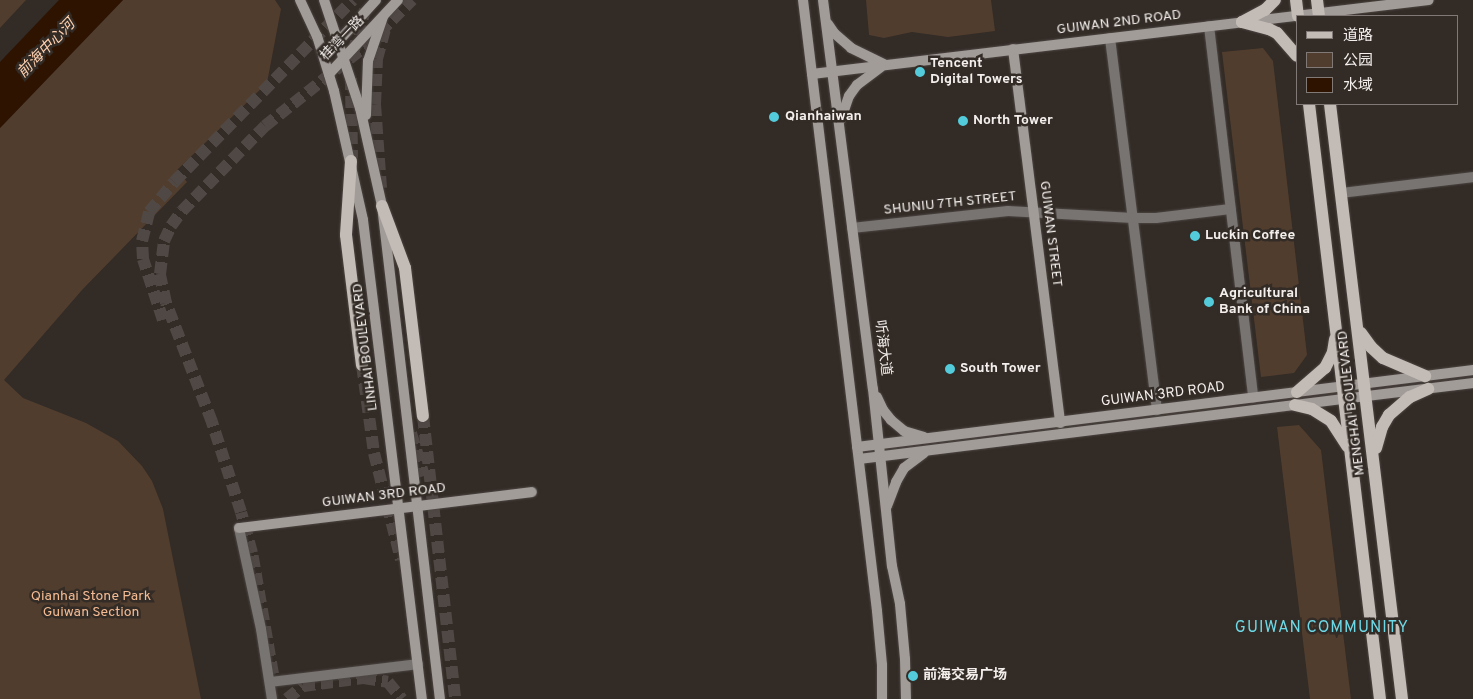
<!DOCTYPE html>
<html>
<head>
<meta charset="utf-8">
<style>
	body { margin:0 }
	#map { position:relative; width:1473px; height:699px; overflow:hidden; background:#322b26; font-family:Overpass,"Noto Sans SC",sans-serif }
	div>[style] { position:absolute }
	.green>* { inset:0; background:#513d2e }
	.water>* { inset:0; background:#2e1300 }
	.primary-tunnel>* { height:12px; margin-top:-6px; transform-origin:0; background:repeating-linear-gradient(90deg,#4f4844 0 12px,transparent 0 18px) }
	.roads { filter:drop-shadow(0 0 1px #4d4642) drop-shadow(0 0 1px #4d4642) }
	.street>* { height:10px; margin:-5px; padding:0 5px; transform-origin:5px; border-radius:5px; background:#787472 }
	.secondary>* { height:10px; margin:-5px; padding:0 5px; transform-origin:5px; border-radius:5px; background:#a29c98 }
	.primary>* { height:12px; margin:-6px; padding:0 6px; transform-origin:6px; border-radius:6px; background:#c3bbb6 }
	.dots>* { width:14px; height:14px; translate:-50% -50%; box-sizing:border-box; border:2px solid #322b26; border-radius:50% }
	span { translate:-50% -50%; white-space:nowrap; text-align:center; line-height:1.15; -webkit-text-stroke:5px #322b26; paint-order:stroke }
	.street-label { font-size:14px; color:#f4efec }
	.poi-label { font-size:14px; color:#f4efec; font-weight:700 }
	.left { translate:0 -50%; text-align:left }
	.park-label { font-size:14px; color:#f5bb92 }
	.water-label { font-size:15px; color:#ffd0af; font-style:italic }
	.quarter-label { font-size:16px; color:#6ed9e6; letter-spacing:1px }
	.legend { position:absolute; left:1296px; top:15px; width:162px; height:90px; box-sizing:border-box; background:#322b26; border:1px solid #807975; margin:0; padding:6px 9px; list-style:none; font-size:15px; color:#f4efec }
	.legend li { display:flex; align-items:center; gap:10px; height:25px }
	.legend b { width:25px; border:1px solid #807975 }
</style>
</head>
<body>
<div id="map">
	<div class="green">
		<i style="clip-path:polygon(0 0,26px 0,0 28px)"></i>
		<i style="clip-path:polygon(123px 0,275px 0,281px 9px,267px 83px,177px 170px,187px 182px,82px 290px,4px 380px,23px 398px,86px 423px,118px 441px,142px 466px,152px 481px,163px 509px,201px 699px,0 699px,0 128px)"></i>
		<i style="clip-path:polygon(866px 0,991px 0,995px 31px,948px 37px,912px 32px,884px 38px,869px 35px)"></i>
		<i style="clip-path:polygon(1263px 48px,1273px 61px,1307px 355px,1294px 373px,1261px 377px,1222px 52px)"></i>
		<i style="clip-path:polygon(1299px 425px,1321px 450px,1351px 699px,1310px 699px,1277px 427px)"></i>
	</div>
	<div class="water">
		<i style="clip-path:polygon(59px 0,123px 0,0 128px,0 62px)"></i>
	</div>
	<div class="primary-tunnel">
		<i style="left:353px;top:53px;width:45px;rotate:-74.4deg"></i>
		<i style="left:351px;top:78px;width:80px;rotate:89.3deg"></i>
		<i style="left:381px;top:188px;width:84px;rotate:-94.1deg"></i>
		<i style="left:375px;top:104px;width:45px;rotate:-87.5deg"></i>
		<i style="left:377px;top:59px;width:31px;rotate:-75deg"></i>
		<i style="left:163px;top:320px;width:64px;rotate:-108.2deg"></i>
		<i style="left:143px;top:259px;width:18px;rotate:-93deg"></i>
		<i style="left:142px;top:241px;width:30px;rotate:-76deg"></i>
		<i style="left:149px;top:212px;width:39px;rotate:-50deg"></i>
		<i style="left:174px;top:182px;width:255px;rotate:-45.5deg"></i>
		<i style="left:362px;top:365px;width:89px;rotate:82.2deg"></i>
		<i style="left:374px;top:453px;width:110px;rotate:75.8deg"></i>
		<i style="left:423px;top:416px;width:285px;rotate:83.5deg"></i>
		<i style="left:411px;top:433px;width:45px;rotate:73.2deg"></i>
		<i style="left:273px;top:674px;width:123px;rotate:-99.8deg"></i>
		<i style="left:252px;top:553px;width:42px;rotate:-105deg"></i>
		<i style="left:241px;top:512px;width:95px;rotate:-107.9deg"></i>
		<i style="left:212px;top:422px;width:128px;rotate:-111.1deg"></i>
		<i style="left:166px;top:303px;width:30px;rotate:-102deg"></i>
		<i style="left:160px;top:274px;width:33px;rotate:-83deg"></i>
		<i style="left:164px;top:241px;width:17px;rotate:-65deg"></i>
		<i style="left:171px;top:226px;width:19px;rotate:-54deg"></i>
		<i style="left:182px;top:211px;width:119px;rotate:-45.7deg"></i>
		<i style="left:265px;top:126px;width:130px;rotate:-38.5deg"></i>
		<i style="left:367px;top:45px;width:64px;rotate:-45deg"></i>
		<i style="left:287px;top:699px;width:21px;rotate:-39deg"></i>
		<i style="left:303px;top:686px;width:62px;rotate:-7.5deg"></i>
		<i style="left:364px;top:678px;width:24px;rotate:9deg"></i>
		<i style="left:388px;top:682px;width:22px;rotate:51deg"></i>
	</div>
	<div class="roads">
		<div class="street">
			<i style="left:1209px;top:26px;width:374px;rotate:83.2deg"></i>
			<i style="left:1110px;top:38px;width:375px;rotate:82.8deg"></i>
			<i style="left:1341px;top:193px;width:133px;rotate:-6.9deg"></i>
			<i style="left:852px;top:228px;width:157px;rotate:-6.2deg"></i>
			<i style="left:1008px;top:211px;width:125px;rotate:3.2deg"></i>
			<i style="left:1133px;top:218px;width:23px"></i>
			<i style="left:1156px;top:218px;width:75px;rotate:-6.9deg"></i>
			<i style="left:239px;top:528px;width:103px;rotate:77.7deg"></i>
			<i style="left:261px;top:629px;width:71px;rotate:81.1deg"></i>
			<i style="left:270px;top:682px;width:149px;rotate:-6.9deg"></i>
		</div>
		<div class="secondary">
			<i style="left:300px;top:0;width:40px;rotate:65deg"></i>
			<i style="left:317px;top:36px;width:58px;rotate:72.8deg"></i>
			<i style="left:334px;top:91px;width:132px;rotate:77.3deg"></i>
			<i style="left:363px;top:220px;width:483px;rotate:83deg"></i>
			<i style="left:324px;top:0;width:114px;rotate:71.6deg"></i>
			<i style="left:360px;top:108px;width:100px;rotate:77.3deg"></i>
			<i style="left:382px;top:206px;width:496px;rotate:83.3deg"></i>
			<i style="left:803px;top:0;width:615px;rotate:83.09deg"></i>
			<i style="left:877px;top:611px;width:54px;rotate:84.7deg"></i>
			<i style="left:882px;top:665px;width:34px;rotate:90deg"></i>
			<i style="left:823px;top:0;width:392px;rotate:82.7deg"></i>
			<i style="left:873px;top:389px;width:178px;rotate:83.9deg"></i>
			<i style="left:892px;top:566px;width:39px;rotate:78deg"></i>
			<i style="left:900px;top:604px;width:55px;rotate:84.8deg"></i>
			<i style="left:905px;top:659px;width:40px;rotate:88.6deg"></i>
			<i style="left:828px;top:24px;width:11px;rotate:56deg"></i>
			<i style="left:834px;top:33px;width:23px;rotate:41deg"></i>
			<i style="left:851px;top:48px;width:37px;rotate:26deg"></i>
			<i style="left:1013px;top:49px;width:377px;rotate:82.8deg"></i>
			<i style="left:324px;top:57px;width:77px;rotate:-47.6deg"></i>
			<i style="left:329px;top:74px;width:101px;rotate:-47deg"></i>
			<i style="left:812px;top:74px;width:621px;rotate:-6.84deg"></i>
			<i style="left:366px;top:115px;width:54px;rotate:-87.9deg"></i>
			<i style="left:368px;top:61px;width:46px;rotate:-71.2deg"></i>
			<i style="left:841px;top:119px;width:24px;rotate:-71deg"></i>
			<i style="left:849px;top:96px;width:14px;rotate:-54deg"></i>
			<i style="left:857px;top:85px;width:30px;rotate:-37deg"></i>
			<i style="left:877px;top:397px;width:14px;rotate:65deg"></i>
			<i style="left:883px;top:410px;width:13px;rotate:51deg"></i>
			<i style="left:891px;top:420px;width:17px;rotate:40deg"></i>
			<i style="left:904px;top:431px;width:21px;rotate:17deg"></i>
			<i style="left:857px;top:447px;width:621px;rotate:-7.13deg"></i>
			<i style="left:859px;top:459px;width:619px;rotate:-7.06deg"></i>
			<i style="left:887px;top:506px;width:26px;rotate:-69deg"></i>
			<i style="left:896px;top:482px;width:16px;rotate:-60deg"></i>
			<i style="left:904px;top:468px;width:25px;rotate:-37deg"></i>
			<i style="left:239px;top:528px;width:295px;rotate:-7deg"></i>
		</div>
		<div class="primary">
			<i style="left:1296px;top:0;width:16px;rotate:83deg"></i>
			<i style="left:1317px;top:0;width:16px;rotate:83deg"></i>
			<i style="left:1242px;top:22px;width:28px;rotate:15deg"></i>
			<i style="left:1269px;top:29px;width:9px;rotate:27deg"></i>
			<i style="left:1277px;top:33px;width:30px;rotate:49deg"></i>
			<i style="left:1242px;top:22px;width:26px;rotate:-28deg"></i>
			<i style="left:1265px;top:10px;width:14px;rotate:-45deg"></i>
			<i style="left:1309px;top:104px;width:599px;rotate:83.2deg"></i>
			<i style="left:1330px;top:104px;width:599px;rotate:83.1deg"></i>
			<i style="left:351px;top:161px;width:74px;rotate:93.9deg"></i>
			<i style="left:346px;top:235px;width:131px;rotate:83deg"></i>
			<i style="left:382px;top:206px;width:66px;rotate:69.6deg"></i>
			<i style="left:405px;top:268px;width:149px;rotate:83.1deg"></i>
			<i style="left:1361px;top:333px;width:17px;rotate:54deg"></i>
			<i style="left:1371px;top:347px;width:16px;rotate:43deg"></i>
			<i style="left:1383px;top:358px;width:46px;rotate:23.2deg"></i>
			<i style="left:1297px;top:392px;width:37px;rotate:-41deg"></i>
			<i style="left:1325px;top:368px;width:18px;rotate:-63deg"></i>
			<i style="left:1333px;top:352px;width:13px;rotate:-81deg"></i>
			<i style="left:1295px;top:405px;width:17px;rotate:13deg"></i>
			<i style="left:1312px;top:409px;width:22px;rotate:32deg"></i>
			<i style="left:1331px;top:421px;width:30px;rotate:57deg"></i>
			<i style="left:1376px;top:448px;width:22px;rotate:-74deg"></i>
			<i style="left:1382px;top:427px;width:14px;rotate:-60deg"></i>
			<i style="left:1389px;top:415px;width:28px;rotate:-41deg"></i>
			<i style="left:1410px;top:397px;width:20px;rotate:-24deg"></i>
		</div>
	</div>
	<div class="dots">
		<i style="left:920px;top:72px;background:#53cbda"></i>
		<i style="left:774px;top:117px;background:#53cbda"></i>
		<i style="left:963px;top:121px;background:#53cbda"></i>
		<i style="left:1195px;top:236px;background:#53cbda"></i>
		<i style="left:1209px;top:302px;background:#53cbda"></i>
		<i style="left:950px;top:369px;background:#53cbda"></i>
		<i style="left:913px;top:676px;background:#53cbda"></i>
	</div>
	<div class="street-label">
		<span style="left:1119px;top:23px;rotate:-7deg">GUIWAN 2ND ROAD</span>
		<span style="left:343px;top:39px;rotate:-46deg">桂湾一路</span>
		<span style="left:950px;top:204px;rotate:-6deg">SHUNIU 7TH STREET</span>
		<span style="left:1050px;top:234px;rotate:83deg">GUIWAN STREET</span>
		<span style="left:366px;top:347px;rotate:-97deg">LINHAI BOULEVARD</span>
		<span style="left:882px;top:348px;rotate:83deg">听海大道</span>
		<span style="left:1163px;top:395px;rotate:-7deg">GUIWAN 3RD ROAD</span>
		<span style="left:1352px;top:403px;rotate:-97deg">MENGHAI BOULEVARD</span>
		<span style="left:384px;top:496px;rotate:-7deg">GUIWAN 3RD ROAD</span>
	</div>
	<div class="poi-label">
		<span class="left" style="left:930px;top:72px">Tencent<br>Digital Towers</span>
		<span class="left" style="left:785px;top:117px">Qianhaiwan</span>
		<span class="left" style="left:973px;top:121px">North Tower</span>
		<span class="left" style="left:1205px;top:236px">Luckin Coffee</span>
		<span class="left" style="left:1219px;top:302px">Agricultural<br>Bank of China</span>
		<span class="left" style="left:960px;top:369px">South Tower</span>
		<span class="left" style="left:923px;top:676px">前海交易广场</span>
	</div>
	<div class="park-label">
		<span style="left:91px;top:605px">Qianhai Stone Park<br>Guiwan Section</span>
	</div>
	<div class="water-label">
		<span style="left:47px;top:49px;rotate:-46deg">前海中心河</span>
	</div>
	<div class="quarter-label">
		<span style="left:1322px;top:628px">GUIWAN COMMUNITY</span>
	</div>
	<ul class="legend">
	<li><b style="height:6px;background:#c3bbb6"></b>道路</li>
	<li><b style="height:14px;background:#513d2e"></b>公园</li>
	<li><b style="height:14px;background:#2e1300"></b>水域</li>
	</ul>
</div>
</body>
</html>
